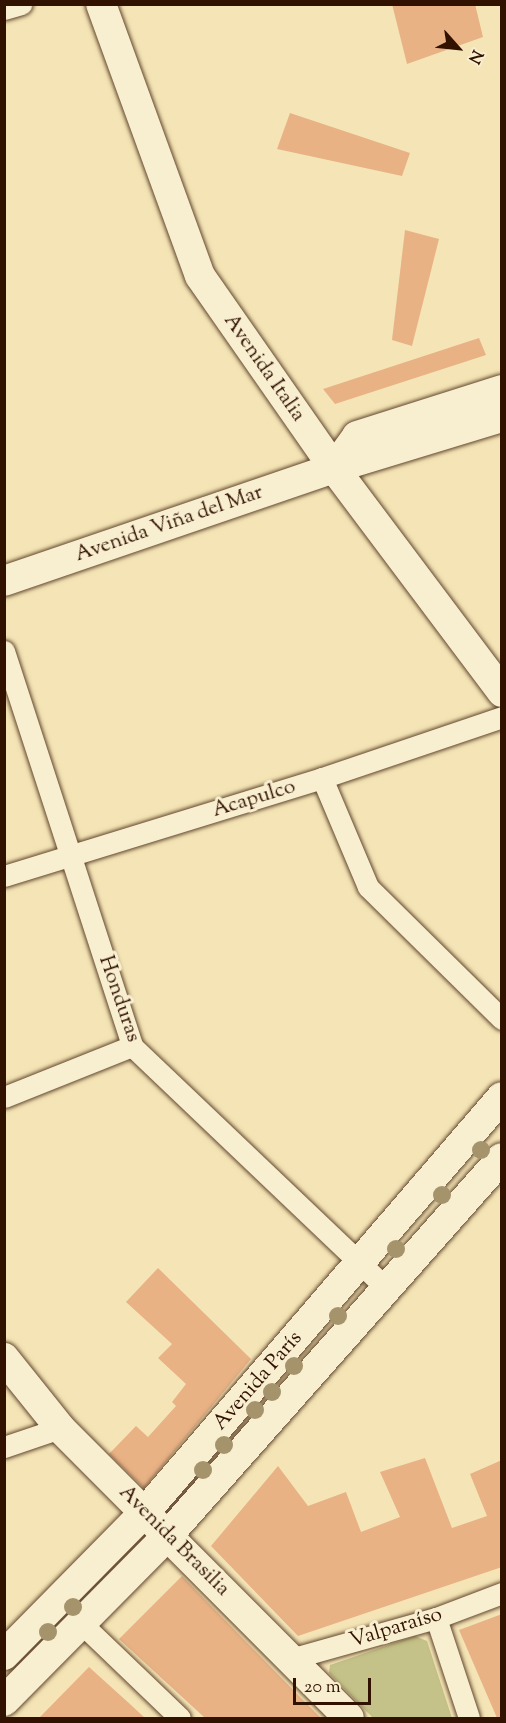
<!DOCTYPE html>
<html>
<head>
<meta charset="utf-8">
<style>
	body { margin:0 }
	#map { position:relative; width:506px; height:1723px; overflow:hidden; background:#f5e5b6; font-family:"Sorts Mill Goudy",serif }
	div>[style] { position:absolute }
	.green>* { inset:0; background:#c4c288 }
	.building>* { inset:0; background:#e8b285 }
	.roads { filter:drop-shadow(0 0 2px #62472e) drop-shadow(0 0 2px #62472e) }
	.street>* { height:21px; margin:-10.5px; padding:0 10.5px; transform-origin:10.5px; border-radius:10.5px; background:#f8eed0 }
	.secondary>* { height:30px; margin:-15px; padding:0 15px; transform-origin:15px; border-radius:15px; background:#f8eed0 }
	.trees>* { width:18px; height:18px; margin:-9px; border-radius:50%; background:#a5936c }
	span { translate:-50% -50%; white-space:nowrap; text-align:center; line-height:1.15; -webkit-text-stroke:6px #f8eed0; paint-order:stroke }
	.street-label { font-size:21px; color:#311200 }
	.frame { position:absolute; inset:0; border:6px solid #311200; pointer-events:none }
	.north { position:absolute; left:428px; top:18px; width:60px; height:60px; -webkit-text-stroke:4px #f8eed0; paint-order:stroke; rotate:117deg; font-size:16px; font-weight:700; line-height:24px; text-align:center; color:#311200 }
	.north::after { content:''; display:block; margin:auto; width:21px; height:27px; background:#311200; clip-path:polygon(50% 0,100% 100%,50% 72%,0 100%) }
	.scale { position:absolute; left:293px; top:1678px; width:78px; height:27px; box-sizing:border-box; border:3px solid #311200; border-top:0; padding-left:8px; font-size:18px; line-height:21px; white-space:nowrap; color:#311200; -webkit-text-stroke:4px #f8eed0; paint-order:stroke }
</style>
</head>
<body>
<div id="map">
	<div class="green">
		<i style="clip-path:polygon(415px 1636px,427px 1641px,452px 1718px,373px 1718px,329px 1673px,330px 1665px)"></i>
	</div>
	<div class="building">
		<i style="clip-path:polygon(392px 4px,475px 4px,483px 37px,407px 64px)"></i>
		<i style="clip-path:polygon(290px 113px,410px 153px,402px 176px,277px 149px)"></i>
		<i style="clip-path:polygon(405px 230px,439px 239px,412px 346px,392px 340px)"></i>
		<i style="clip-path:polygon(479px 338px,486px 355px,335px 404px,323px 389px)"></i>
		<i style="clip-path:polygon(158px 1268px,251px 1359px,144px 1488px,109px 1454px,136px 1426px,148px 1437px,176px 1406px,172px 1402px,186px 1384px,158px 1358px,172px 1344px,126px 1302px)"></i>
		<i style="clip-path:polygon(425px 1458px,452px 1528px,487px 1516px,470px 1474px,502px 1460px,502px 1567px,298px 1636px,211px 1546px,278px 1466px,308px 1506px,346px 1492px,361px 1532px,400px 1517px,380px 1472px)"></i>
		<i style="clip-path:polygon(182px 1576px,298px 1695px,321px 1718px,205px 1718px,119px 1639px)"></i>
		<i style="clip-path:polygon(502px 1614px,502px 1718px,497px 1718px,459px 1630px)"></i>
		<i style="clip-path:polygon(89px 1667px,131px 1705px,145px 1718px,39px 1718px)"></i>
	</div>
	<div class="roads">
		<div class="street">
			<i style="left:4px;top:9px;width:18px;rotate:-16deg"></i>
			<i style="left:4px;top:651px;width:415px;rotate:72deg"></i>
			<i style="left:132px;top:1046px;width:354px;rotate:43.6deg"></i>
			<i style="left:322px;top:778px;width:118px;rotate:67.1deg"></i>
			<i style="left:368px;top:887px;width:188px;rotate:44.6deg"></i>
			<i style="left:4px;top:876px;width:333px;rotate:-17.1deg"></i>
			<i style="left:322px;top:778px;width:190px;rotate:-18.7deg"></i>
			<i style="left:4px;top:1097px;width:138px;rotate:-21.7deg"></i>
			<i style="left:4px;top:1447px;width:59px;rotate:-18.7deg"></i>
			<i style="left:436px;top:1618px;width:105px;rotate:71.7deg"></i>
			<i style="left:81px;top:1623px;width:137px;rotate:43.8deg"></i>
			<i style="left:290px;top:1659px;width:152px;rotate:-15.7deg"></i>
			<i style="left:436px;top:1618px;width:71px;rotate:-20.7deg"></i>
		</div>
		<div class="secondary">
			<i style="left:101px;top:4px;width:289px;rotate:70deg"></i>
			<i style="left:200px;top:276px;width:234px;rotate:55.1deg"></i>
			<i style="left:334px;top:468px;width:280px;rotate:53.1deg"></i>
			<i style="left:334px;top:468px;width:39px;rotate:-54deg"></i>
			<i style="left:357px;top:436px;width:152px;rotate:-17.6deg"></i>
			<i style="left:4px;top:581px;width:349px;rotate:-18.9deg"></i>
			<i style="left:334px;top:468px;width:176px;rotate:-16.9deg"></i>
			<i style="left:4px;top:1358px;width:90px;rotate:51.3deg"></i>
			<i style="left:60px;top:1428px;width:409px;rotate:45.1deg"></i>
			<i style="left:4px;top:1655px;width:201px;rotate:-45.4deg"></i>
			<i style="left:145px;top:1512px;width:547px;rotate:-49.3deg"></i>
			<i style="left:4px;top:1701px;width:235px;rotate:-45.3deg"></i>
			<i style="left:169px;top:1534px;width:502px;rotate:-48.47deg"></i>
		</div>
	</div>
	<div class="trees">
		<i style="left:481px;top:1150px"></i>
		<i style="left:442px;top:1195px"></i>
		<i style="left:396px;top:1249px"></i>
		<i style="left:338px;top:1316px"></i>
		<i style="left:294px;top:1366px"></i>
		<i style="left:272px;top:1392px"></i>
		<i style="left:255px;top:1410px"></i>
		<i style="left:224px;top:1445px"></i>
		<i style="left:203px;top:1470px"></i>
		<i style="left:73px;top:1607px"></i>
		<i style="left:48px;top:1632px"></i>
	</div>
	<div class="street-label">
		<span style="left:264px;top:368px;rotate:55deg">Avenida Italia</span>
		<span style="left:169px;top:524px;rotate:-19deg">Avenida Viña del Mar</span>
		<span style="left:254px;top:799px;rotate:-17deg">Acapulco</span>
		<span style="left:119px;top:999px;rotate:71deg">Honduras</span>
		<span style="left:258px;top:1381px;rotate:-49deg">Avenida París</span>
		<span style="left:174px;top:1541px;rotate:45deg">Avenida Brasilia</span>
		<span style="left:396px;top:1628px;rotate:-17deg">Valparaíso</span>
	</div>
	<div class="frame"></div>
	<div class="north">N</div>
	<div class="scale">20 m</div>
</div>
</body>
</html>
